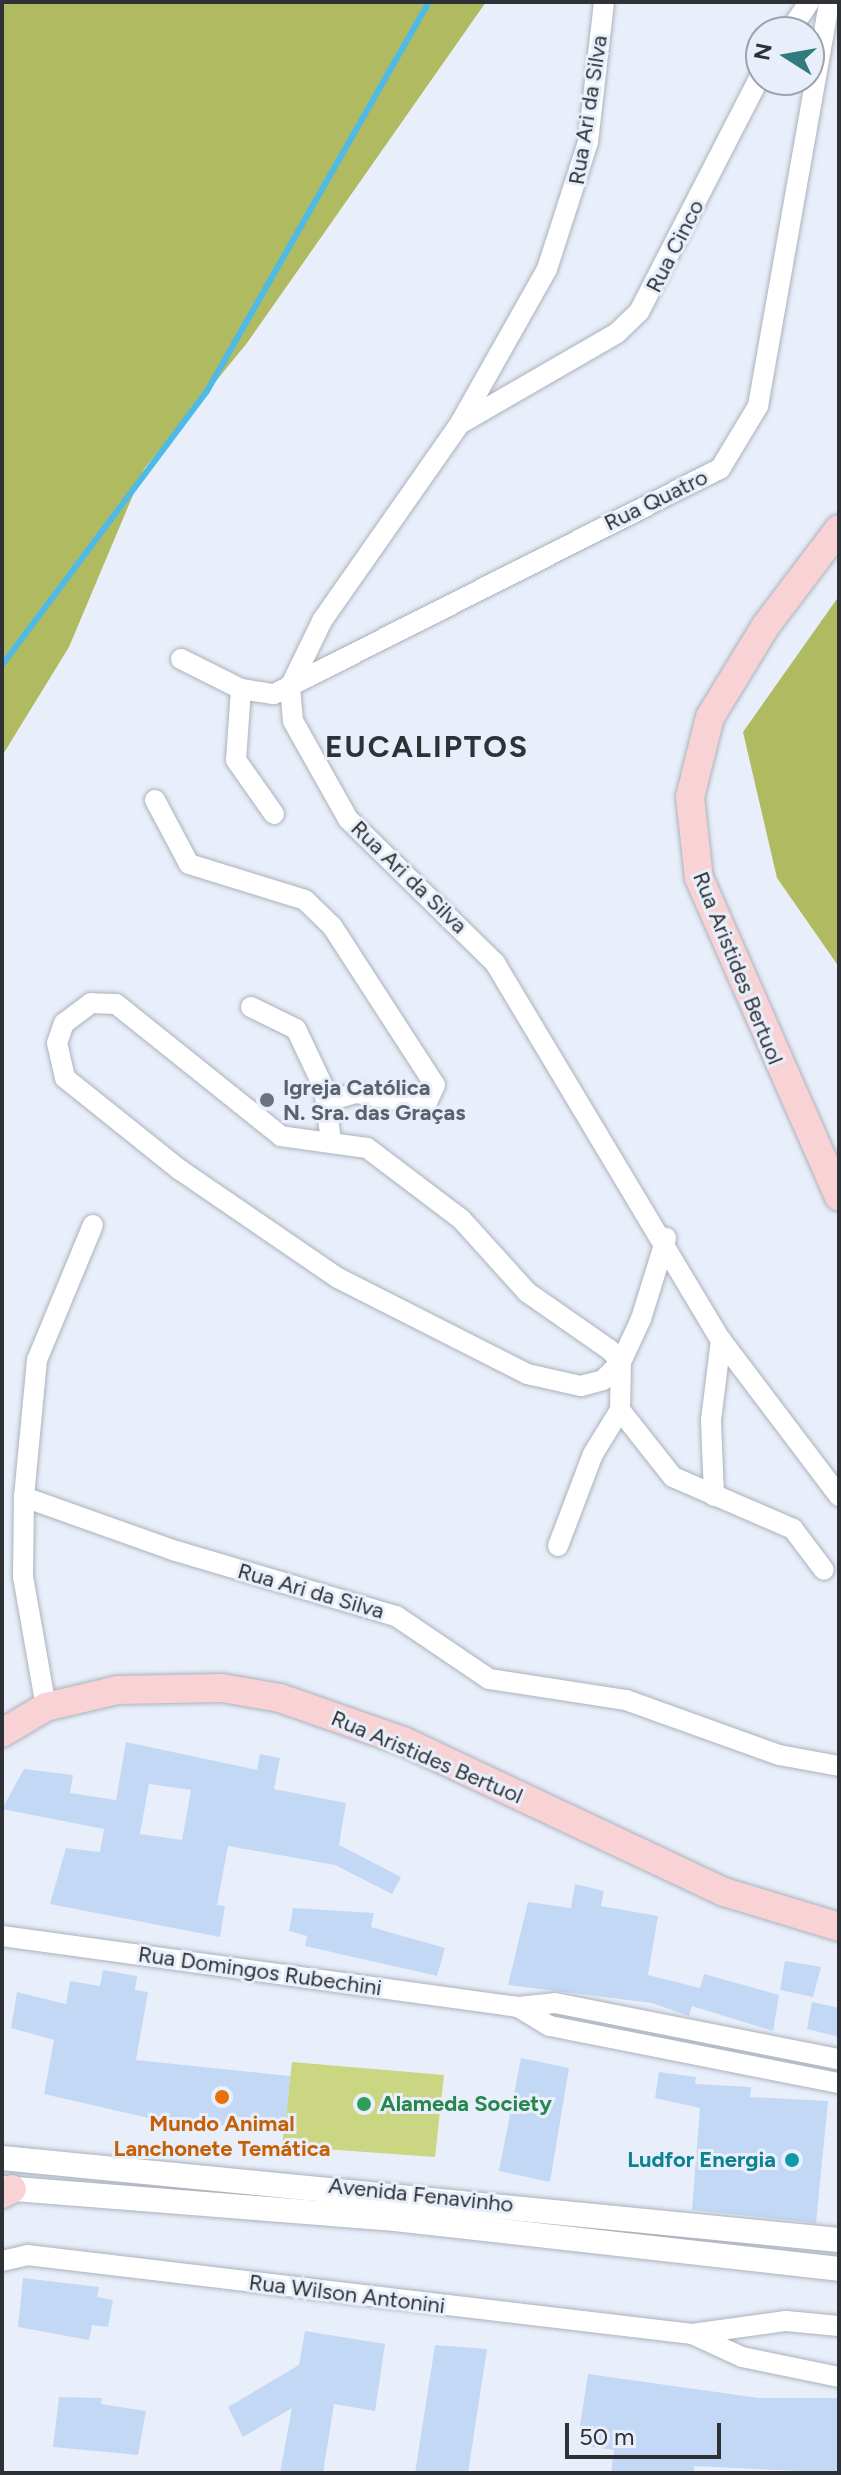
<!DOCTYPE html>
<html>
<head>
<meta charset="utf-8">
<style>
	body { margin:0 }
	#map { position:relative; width:841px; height:2475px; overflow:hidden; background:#e8effa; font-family:Figtree,sans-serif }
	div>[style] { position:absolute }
	.green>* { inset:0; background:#cad681 }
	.forest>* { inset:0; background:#afba61 }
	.stream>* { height:6px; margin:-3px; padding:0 3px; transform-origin:3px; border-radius:3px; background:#50bae6 }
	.building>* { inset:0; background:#c3d8f5 }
	.roads { filter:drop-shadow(0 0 2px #abb2bc) drop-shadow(0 0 2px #abb2bc) }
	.minor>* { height:20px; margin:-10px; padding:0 10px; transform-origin:10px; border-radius:10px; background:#fff }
	.tertiary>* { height:24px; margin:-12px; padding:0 12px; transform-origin:12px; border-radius:12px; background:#fff }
	.secondary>* { height:28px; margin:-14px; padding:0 14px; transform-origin:14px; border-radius:14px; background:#f8d2d4 }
	.dots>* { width:22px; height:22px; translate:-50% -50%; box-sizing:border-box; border:4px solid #e8effa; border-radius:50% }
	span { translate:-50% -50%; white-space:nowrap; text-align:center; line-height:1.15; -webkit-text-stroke:6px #e8effa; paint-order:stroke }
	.street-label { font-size:22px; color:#2e3135 }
	.worship-label { font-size:22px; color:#5b616d; font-weight:700 }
	.left { translate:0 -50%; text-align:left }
	.leisure-label { font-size:22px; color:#27864d; font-weight:700 }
	.food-label { font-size:22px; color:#c56008; font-weight:700 }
	.culture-label { font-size:22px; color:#0d838f; font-weight:700 }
	.right { translate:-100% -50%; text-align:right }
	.district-label { font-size:30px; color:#2e3135; font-weight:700; letter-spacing:2px }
	.frame { position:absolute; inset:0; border:4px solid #2e3135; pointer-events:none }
	.north { position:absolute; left:745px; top:16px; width:80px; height:80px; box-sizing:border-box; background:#e8effa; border:2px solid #9ea3ab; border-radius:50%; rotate:281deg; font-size:22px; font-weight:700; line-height:32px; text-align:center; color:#2e3135 }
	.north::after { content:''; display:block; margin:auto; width:28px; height:36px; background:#317b7d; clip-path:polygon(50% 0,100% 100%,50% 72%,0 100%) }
	.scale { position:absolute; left:565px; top:2423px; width:156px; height:36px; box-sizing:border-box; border:4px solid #2e3135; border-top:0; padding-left:10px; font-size:24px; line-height:28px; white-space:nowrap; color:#2e3135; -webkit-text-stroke:6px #e8effa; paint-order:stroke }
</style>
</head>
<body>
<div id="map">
	<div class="green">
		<i style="clip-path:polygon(292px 2062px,444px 2075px,435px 2157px,282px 2146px)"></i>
	</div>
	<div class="forest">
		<i style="clip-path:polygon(2px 2px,486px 2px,247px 343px,144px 469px,69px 647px,2px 756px)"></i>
		<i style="clip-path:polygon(839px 596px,839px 967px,777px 878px,743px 732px)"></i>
	</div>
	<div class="stream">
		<i style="left:2px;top:665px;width:342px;rotate:-53.2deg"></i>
		<i style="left:207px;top:391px;width:448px;rotate:-60.3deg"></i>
	</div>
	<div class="building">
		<i style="clip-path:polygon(evenodd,126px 1742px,257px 1770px,260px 1754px,280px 1758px,274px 1789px,346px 1803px,339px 1845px,401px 1877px,392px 1894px,335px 1865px,228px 1846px,217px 1905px,225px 1906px,220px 1937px,50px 1904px,66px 1848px,100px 1852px,104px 1829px,2px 1809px,24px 1769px,73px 1775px,70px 1793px,116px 1800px,126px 1742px,149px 1784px,191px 1790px,182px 1840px,140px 1834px,149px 1784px)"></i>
		<i style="clip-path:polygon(575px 1884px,604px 1891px,601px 1906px,658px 1916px,648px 1975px,700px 1988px,704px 1974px,779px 1995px,773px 2031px,692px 2006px,689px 2016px,652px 2003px,508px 1985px,528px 1902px,571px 1908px)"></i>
		<i style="clip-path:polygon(293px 1908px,374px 1913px,371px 1927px,445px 1948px,437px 1976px,305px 1946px,307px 1936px,289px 1931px)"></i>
		<i style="clip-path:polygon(785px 1961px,821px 1967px,813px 1997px,780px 1990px)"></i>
		<i style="clip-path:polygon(103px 1970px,137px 1976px,135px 1990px,148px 1992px,136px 2060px,290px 2076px,285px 2132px,153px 2119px,44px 2094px,54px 2040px,11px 2028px,17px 1992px,66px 2004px,70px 1981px,100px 1986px)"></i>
		<i style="clip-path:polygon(812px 2002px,839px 2008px,839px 2037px,807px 2029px)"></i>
		<i style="clip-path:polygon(521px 2058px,569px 2068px,550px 2182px,499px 2171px)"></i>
		<i style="clip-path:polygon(659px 2072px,696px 2077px,695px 2084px,751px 2087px,750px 2097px,828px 2101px,816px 2223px,692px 2210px,700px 2108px,655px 2098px)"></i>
		<i style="clip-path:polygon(23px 2278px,99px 2287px,97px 2297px,113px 2300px,108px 2327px,92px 2325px,89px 2340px,18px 2327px)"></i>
		<i style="clip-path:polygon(305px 2331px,385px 2344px,375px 2411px,334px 2404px,323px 2473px,280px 2473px,292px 2408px,243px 2437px,228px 2407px,299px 2365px)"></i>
		<i style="clip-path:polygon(435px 2345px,487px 2349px,468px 2473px,415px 2473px)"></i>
		<i style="clip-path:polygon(588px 2374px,759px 2398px,839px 2398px,839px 2473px,694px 2466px,694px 2473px,611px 2473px,614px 2450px,577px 2445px)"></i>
		<i style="clip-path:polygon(59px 2397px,102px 2398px,101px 2404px,146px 2411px,138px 2455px,53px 2447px)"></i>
	</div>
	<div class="roads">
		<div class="minor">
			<i style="left:604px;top:2px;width:141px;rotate:96.5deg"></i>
			<i style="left:588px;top:142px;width:133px;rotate:107.9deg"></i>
			<i style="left:547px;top:269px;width:179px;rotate:119.4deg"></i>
			<i style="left:459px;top:425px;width:239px;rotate:125deg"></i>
			<i style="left:322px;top:621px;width:73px;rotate:115.9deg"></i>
			<i style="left:290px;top:687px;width:34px;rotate:85deg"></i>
			<i style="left:293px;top:721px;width:112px;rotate:60.7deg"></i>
			<i style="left:348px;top:819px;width:206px;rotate:44.4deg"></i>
			<i style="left:495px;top:963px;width:440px;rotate:59.1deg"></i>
			<i style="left:721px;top:1340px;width:196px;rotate:52.9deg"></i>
			<i style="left:789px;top:32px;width:36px;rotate:-56deg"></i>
			<i style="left:463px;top:422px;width:178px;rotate:-30deg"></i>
			<i style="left:617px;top:333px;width:30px;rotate:-44deg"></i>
			<i style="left:639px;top:312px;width:267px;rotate:-62.8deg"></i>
			<i style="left:181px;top:659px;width:67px;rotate:26.6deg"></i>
			<i style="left:241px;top:689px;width:33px;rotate:9deg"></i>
			<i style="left:274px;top:694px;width:500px;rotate:-26.8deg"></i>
			<i style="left:720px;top:469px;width:74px;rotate:-58.9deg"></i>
			<i style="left:758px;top:406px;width:410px;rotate:-80deg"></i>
			<i style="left:241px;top:689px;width:71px;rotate:94deg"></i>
			<i style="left:236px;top:760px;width:66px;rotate:54.9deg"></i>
			<i style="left:155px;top:800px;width:72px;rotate:62deg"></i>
			<i style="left:189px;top:864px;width:121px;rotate:17.2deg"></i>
			<i style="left:305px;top:900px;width:37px;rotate:44deg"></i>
			<i style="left:332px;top:926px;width:189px;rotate:57.1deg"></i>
			<i style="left:435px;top:1085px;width:19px;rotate:115deg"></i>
			<i style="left:427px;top:1102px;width:10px;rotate:169deg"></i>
			<i style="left:417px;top:1104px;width:62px;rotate:-169.8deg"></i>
			<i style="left:356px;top:1093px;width:29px;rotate:164deg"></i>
			<i style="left:251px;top:1007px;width:50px;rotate:26.1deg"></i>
			<i style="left:296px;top:1029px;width:65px;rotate:64.6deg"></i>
			<i style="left:324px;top:1088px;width:53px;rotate:82.5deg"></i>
			<i style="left:620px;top:1410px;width:85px;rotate:51.7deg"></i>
			<i style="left:673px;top:1477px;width:131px;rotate:23.4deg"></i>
			<i style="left:793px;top:1529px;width:51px;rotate:52.9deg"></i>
			<i style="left:714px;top:1496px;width:76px;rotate:-92.3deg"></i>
			<i style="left:711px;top:1420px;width:81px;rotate:-82.9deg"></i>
			<i style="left:24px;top:1497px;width:138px;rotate:-84.6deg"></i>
			<i style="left:37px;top:1360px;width:146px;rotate:-67.5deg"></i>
			<i style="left:558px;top:1546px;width:98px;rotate:-69.2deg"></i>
			<i style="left:593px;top:1454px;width:52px;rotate:-58.5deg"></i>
			<i style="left:620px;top:1410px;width:48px;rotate:-88.8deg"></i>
			<i style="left:621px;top:1362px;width:16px;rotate:-133deg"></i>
			<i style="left:610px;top:1350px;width:101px;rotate:-145.1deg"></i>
			<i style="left:527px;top:1292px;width:98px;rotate:-132.1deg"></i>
			<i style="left:461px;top:1219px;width:118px;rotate:-142.9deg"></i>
			<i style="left:367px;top:1148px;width:87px;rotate:-172.1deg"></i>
			<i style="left:281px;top:1136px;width:211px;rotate:-141.3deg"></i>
			<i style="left:116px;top:1004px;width:25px;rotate:-178deg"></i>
			<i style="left:91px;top:1003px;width:34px;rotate:143deg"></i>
			<i style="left:64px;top:1023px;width:21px;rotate:109deg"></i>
			<i style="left:57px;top:1043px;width:36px;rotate:77deg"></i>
			<i style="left:65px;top:1078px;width:147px;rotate:38.7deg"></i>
			<i style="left:180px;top:1170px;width:191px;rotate:34.4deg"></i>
			<i style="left:338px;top:1278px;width:212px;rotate:26.9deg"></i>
			<i style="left:527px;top:1374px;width:55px;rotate:12.5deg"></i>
			<i style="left:581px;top:1386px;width:23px;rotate:-15deg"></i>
			<i style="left:603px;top:1380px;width:25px;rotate:-45deg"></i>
			<i style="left:621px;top:1362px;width:47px;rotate:-65.1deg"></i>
			<i style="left:641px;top:1319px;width:85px;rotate:-72.8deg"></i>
			<i style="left:46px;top:1707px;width:132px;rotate:-100deg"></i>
			<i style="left:23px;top:1577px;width:80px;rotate:-89.3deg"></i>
			<i style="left:24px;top:1497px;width:161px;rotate:19.6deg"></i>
			<i style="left:176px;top:1551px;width:229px;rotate:16.5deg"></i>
			<i style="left:396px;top:1616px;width:112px;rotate:34.1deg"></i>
			<i style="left:489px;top:1679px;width:139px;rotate:8.7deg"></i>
			<i style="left:626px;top:1700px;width:163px;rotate:19.8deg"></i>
			<i style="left:779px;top:1755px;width:61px;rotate:10.4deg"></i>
			<i style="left:2px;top:1936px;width:521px;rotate:7.83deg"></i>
			<i style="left:518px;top:2007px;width:37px;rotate:-6deg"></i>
			<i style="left:555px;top:2003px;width:289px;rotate:11.2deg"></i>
			<i style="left:518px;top:2007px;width:37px;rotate:31deg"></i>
			<i style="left:550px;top:2026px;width:295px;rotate:11.2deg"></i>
			<i style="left:2px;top:2261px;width:26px;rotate:-13deg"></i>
			<i style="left:27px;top:2255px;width:670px;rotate:6.77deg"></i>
			<i style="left:692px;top:2334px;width:95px;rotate:-7.9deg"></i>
			<i style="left:786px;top:2321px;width:53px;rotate:5.4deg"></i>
			<i style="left:692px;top:2334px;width:55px;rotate:24.7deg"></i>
			<i style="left:742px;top:2357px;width:99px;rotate:11.7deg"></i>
		</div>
		<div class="tertiary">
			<i style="left:2px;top:2158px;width:841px;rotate:5.6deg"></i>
			<i style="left:2px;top:2188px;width:385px;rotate:4.5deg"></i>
			<i style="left:386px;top:2218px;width:456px;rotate:6.4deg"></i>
		</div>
		<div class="secondary">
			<i style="left:839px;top:529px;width:123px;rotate:127.1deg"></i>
			<i style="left:765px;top:627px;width:105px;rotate:121.4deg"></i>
			<i style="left:710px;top:717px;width:82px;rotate:104deg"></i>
			<i style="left:690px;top:797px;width:81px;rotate:83.7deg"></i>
			<i style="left:699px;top:878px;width:348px;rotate:66.3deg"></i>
			<i style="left:2px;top:1733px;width:51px;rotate:-30.6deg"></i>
			<i style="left:46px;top:1707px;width:74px;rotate:-13.3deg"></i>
			<i style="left:118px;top:1690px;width:104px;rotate:-1.1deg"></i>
			<i style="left:222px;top:1688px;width:59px;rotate:9.8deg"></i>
			<i style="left:280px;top:1698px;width:130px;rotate:19.3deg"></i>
			<i style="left:403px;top:1741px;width:355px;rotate:25.2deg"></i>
			<i style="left:724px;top:1892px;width:120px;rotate:16.9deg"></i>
			<i style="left:2px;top:2194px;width:11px;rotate:-27deg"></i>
		</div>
	</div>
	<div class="dots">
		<i style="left:267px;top:1100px;background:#6b7280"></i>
		<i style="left:222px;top:2097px;background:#e8710a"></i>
		<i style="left:364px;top:2104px;background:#2e9e5b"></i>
		<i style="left:792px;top:2160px;background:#0f9aa8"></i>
	</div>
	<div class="street-label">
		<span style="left:588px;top:110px;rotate:-81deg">Rua Ari da Silva</span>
		<span style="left:675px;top:246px;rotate:-63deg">Rua Cinco</span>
		<span style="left:656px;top:500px;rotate:-26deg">Rua Quatro</span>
		<span style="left:409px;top:877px;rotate:44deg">Rua Ari da Silva</span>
		<span style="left:738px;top:968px;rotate:68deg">Rua Aristides Bertuol</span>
		<span style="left:311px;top:1591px;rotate:16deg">Rua Ari da Silva</span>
		<span style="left:427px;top:1757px;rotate:23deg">Rua Aristides Bertuol</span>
		<span style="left:260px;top:1971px;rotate:8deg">Rua Domingos Rubechini</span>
		<span style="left:421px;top:2195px;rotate:6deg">Avenida Fenavinho</span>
		<span style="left:347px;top:2294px;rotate:7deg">Rua Wilson Antonini</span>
	</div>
	<div class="worship-label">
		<span class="left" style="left:283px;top:1100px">Igreja Católica<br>N. Sra. das Graças</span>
	</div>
	<div class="leisure-label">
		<span class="left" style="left:380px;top:2104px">Alameda Society</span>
	</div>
	<div class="food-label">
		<span style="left:222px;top:2136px">Mundo Animal<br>Lanchonete Temática</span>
	</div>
	<div class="culture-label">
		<span class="right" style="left:776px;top:2160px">Ludfor Energia</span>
	</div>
	<div class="district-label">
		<span style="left:427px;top:747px">EUCALIPTOS</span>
	</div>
	<div class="frame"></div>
	<div class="north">N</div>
	<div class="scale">50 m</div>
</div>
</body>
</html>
